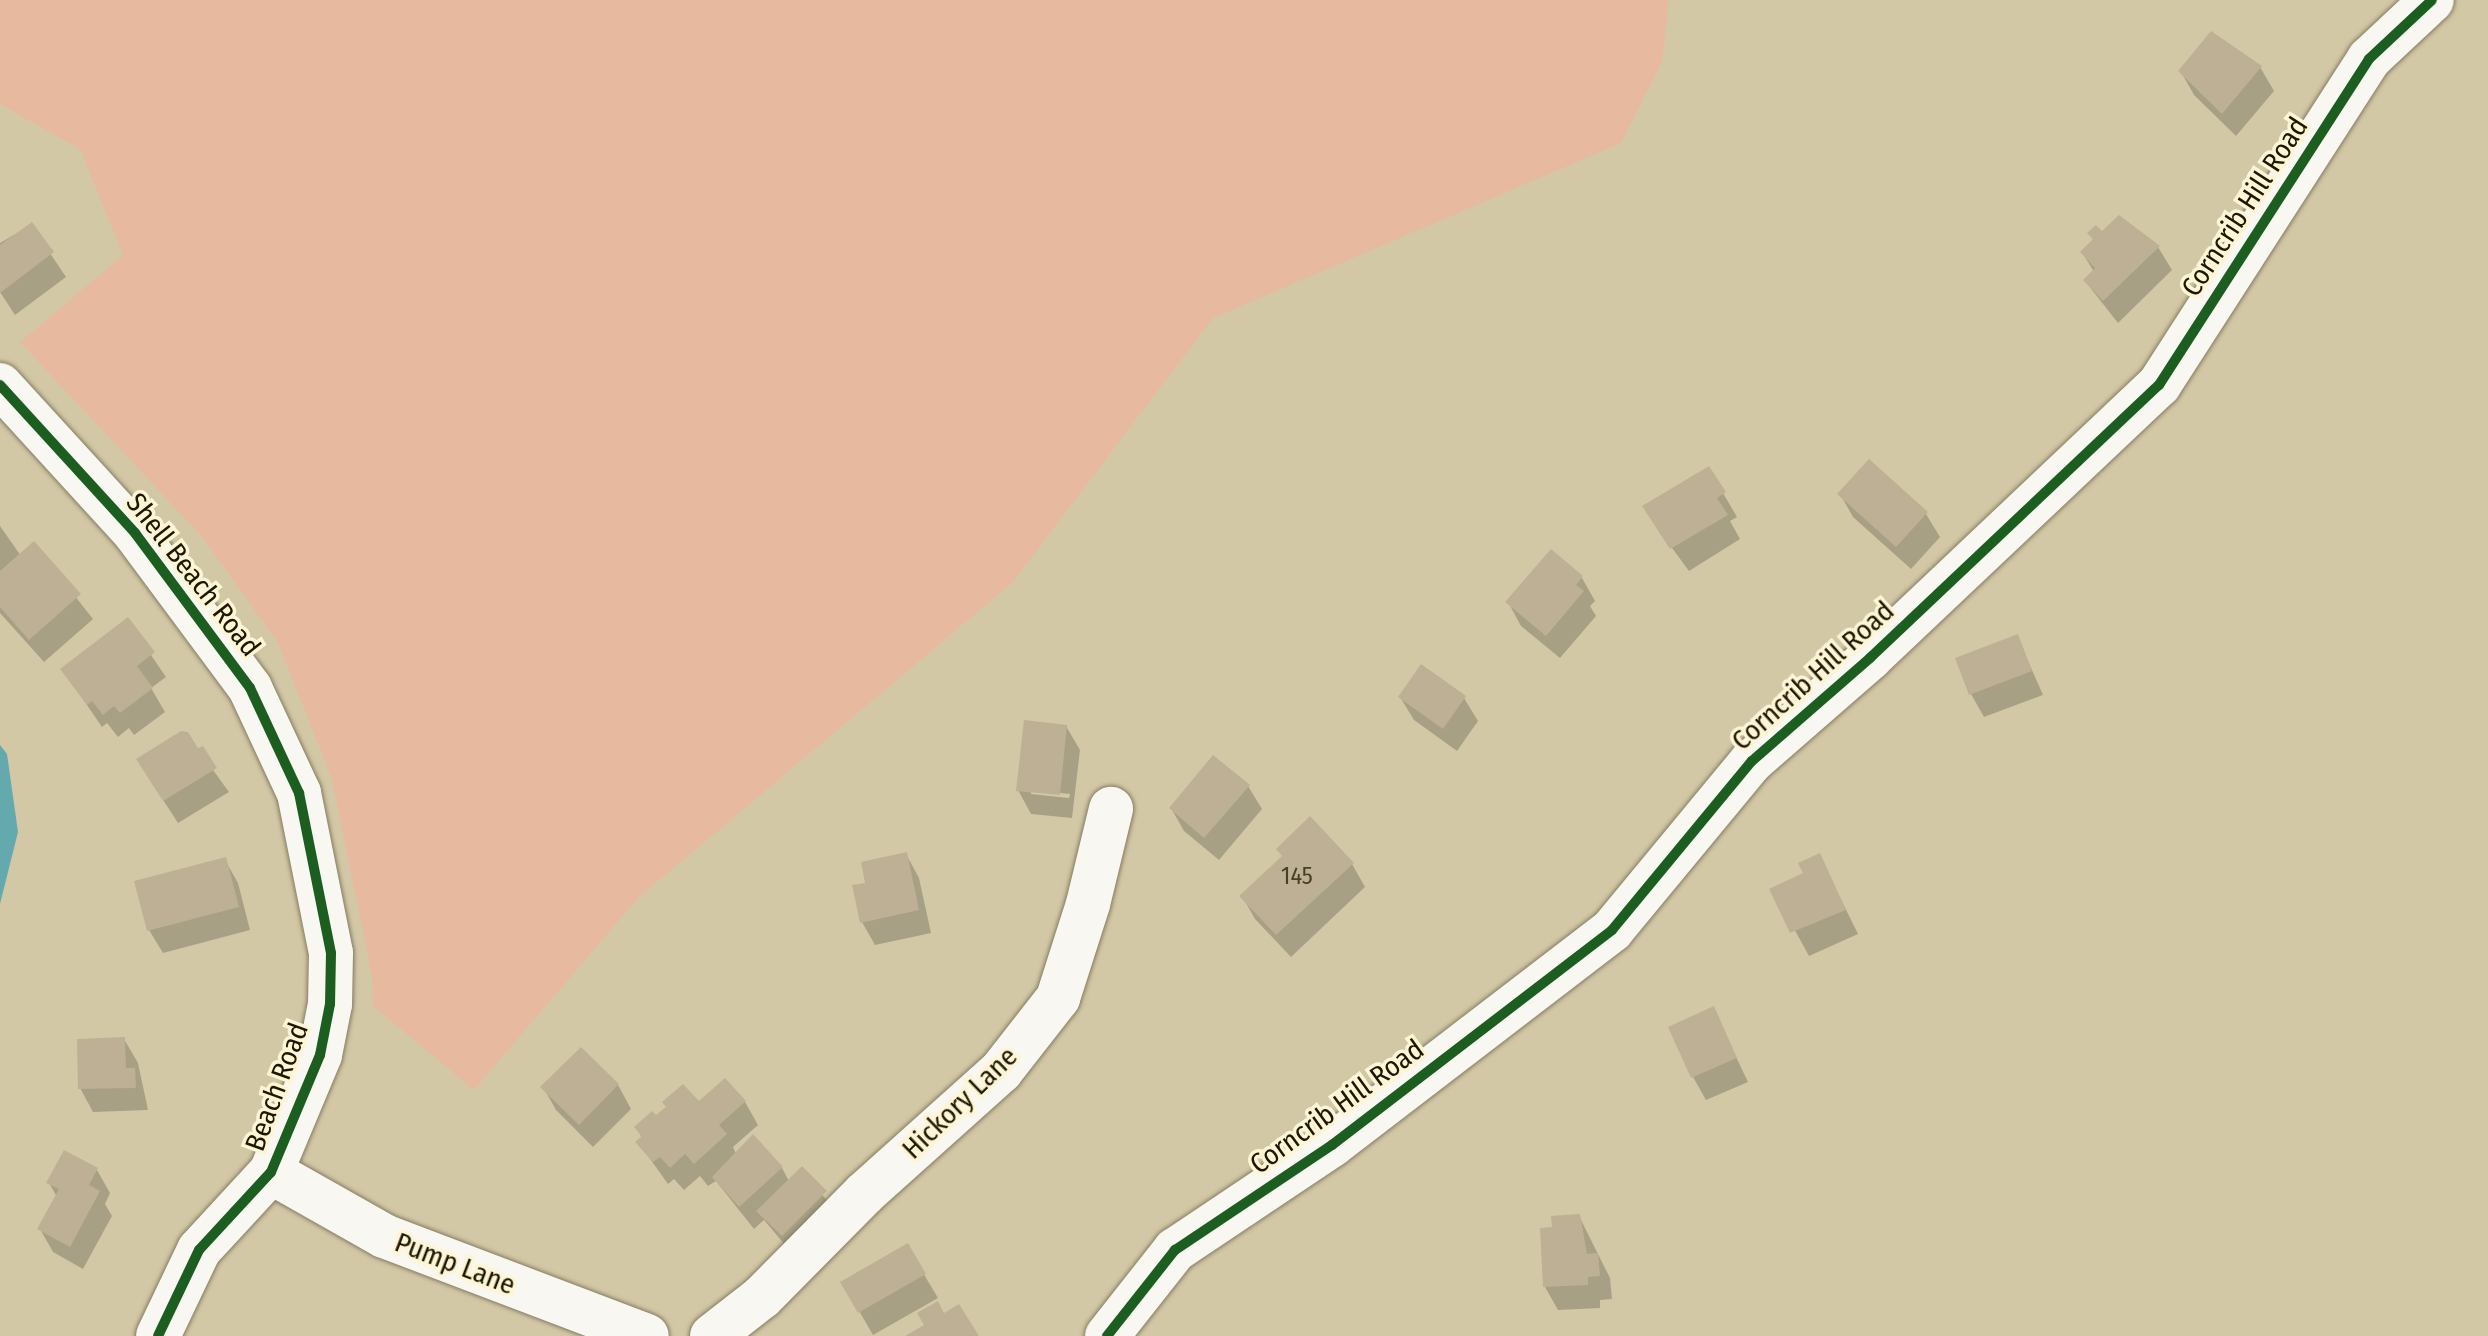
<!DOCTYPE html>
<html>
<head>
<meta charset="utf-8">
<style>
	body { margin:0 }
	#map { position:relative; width:2488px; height:1336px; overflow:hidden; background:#d3c8a6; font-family:"Fira Sans Condensed",sans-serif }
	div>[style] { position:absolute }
	.green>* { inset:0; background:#e7b99e }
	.water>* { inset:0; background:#64a9ae }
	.shadow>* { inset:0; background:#0003 }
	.building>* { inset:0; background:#bdb094 }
	.roads { filter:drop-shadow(0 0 2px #857d61) drop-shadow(0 0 2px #857d61) }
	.minor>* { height:44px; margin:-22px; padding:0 22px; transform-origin:22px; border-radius:22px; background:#f8f7f2 }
	.cycleway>* { height:10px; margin:-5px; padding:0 5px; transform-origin:5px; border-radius:5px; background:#1b5e20 }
	span { translate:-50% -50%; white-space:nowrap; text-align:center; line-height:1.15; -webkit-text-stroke:7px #fdf5d5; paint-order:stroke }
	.number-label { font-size:24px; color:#473f26 }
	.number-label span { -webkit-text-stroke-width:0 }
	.street-label { font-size:28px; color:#1d1700 }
</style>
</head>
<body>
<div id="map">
	<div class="green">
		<i style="clip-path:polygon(0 0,1669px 0,1662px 62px,1621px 143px,1213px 318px,1012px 583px,638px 898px,474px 1090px,373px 1006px,372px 976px,332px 779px,278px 643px,203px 538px,20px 342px,123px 255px,80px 149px,0 104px)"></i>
	</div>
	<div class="water">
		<i style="clip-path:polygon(0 745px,7px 754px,18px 832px,0 904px)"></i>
	</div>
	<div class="shadow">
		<i style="clip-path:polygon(2260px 67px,2274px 91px,2236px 136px,2194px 95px,2181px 72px)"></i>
		<i style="clip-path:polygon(31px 225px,66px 277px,15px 315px,0 292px,0 243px)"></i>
		<i style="clip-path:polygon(2090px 234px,2158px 247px,2172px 270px,2118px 323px,2085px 281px,2094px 272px,2082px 252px,2094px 241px)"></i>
		<i style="clip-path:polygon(1709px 469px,1737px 517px,1730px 521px,1740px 539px,1689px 571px,1658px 529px)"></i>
		<i style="clip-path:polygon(1840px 494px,1926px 514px,1940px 537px,1911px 569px,1853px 517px)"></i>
		<i style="clip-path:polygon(0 526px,21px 556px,34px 544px,93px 619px,44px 662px,0 613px)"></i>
		<i style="clip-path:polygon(1582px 578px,1595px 601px,1590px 606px,1596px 616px,1560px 658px,1521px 626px,1508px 602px)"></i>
		<i style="clip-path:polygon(127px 620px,166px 677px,151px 688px,165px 712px,134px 735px,129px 728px,118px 737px,107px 723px,102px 727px,63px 670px)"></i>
		<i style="clip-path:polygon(2017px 636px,2043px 695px,1984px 717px,1971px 694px)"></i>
		<i style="clip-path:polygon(1400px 697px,1464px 698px,1478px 721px,1457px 751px,1414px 720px)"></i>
		<i style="clip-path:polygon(evenodd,1066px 726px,1080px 750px,1072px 818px,1031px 814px,1018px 790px,1066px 726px,1031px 790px,1070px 794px,1069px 798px,1031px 794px,1031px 790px)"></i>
		<i style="clip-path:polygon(187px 734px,229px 792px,178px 823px,152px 783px)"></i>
		<i style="clip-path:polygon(1248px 786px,1262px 809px,1219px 860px,1184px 831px,1171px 808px)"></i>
		<i style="clip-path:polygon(906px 854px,919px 878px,931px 933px,875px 945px,862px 922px,867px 884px)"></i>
		<i style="clip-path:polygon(1819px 855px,1858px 934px,1809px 956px,1772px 889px,1806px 874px)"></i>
		<i style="clip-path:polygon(225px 860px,238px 883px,250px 930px,163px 953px,149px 930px)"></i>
		<i style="clip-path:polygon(1352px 864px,1365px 887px,1291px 957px,1255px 919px,1242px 896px)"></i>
		<i style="clip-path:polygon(1713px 1009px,1748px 1082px,1706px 1100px,1693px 1077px)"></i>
		<i style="clip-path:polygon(124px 1039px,138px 1063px,148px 1110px,93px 1112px,80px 1088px)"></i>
		<i style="clip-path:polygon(581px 1049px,618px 1085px,631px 1109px,593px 1147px,556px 1110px,543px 1087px)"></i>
		<i style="clip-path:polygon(745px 1102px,758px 1125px,733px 1147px,736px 1154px,782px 1168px,789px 1181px,802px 1169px,839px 1216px,796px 1258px,764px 1220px,754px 1229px,716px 1181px,708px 1186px,700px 1176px,684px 1190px,674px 1179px,668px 1184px,638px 1142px,642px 1138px,636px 1127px,656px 1118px,698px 1104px)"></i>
		<i style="clip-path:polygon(97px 1170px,110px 1193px,105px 1204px,112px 1216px,83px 1269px,53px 1252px,40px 1229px,57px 1197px,49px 1183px)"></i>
		<i style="clip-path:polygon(1579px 1216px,1610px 1278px,1612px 1299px,1600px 1300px,1600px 1308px,1558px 1310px,1545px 1287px)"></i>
		<i style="clip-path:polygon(907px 1246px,938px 1298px,873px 1335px,843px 1283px)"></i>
	</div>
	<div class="building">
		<i style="clip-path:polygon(2211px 31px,2262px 66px,2222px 114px,2178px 71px)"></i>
		<i style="clip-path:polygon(2119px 215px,2160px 246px,2103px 301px,2083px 280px,2095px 268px,2080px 252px,2093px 239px,2087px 233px,2096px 225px,2102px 231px)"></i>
		<i style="clip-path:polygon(32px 222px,54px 252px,0 293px,0 245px)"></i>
		<i style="clip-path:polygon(1869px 459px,1928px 512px,1896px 547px,1837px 494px)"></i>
		<i style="clip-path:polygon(1709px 466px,1726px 492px,1717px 498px,1728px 515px,1670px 549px,1642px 506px)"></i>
		<i style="clip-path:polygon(34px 541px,81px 594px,29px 640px,0 607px,0 571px)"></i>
		<i style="clip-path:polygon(1551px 549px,1583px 576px,1576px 585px,1584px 591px,1546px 636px,1505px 602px)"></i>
		<i style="clip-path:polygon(128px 617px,155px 652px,137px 666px,153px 688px,120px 713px,114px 706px,103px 715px,92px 701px,87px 705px,60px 669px)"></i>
		<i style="clip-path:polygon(2018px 634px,2032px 671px,1969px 695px,1955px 658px)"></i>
		<i style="clip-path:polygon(1421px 664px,1466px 696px,1443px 729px,1398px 697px)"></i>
		<i style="clip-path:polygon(1024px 720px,1067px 725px,1060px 795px,1016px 791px)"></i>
		<i style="clip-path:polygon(181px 731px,188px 732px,198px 748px,203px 746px,217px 768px,163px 801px,136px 759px)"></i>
		<i style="clip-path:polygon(1213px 755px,1250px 785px,1204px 838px,1169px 808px)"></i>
		<i style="clip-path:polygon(1310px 816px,1354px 863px,1276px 935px,1239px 896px,1282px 856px,1276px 849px)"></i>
		<i style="clip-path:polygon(907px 852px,919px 910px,860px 923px,852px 885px,865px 883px,861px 862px)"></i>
		<i style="clip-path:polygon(1820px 853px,1846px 910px,1790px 933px,1769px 889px,1803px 873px,1798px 863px)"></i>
		<i style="clip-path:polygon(226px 857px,239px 907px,147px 931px,134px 881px)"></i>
		<i style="clip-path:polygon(1714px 1006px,1737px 1058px,1691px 1078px,1668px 1027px)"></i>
		<i style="clip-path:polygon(125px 1037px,126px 1068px,135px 1068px,136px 1088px,78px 1089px,77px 1039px)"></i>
		<i style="clip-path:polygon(581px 1047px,619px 1084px,579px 1125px,540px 1087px)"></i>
		<i style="clip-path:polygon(725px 1078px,746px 1101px,719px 1125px,727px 1134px,694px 1164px,685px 1154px,670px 1168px,660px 1157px,653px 1162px,635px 1142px,642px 1136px,634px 1127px,652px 1111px,656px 1115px,666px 1107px,662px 1102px,683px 1084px,699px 1101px)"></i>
		<i style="clip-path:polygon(264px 1101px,279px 1107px,273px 1124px,257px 1118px)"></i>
		<i style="clip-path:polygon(753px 1134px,783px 1167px,739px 1207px,712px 1177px)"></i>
		<i style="clip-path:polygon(64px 1150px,98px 1168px,89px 1185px,100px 1191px,70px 1247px,37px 1229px,59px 1189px,46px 1183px)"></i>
		<i style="clip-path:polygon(802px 1166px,827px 1191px,782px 1236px,756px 1211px)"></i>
		<i style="clip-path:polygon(1580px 1214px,1587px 1254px,1598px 1253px,1600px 1276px,1588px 1277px,1588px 1285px,1543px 1287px,1540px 1228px,1552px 1227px,1551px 1216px)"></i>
		<i style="clip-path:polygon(908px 1243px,926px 1274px,858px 1313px,840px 1282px)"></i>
		<i style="clip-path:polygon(938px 1301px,944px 1313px,959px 1304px,979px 1336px,905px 1336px,924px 1325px,917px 1313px)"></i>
	</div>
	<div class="roads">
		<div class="minor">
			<i style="left:0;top:385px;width:200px;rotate:47.6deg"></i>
			<i style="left:135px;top:533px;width:193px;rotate:53.4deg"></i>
			<i style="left:250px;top:688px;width:116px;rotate:65deg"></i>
			<i style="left:299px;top:793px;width:163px;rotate:78.7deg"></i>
			<i style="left:331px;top:953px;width:51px;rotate:91.1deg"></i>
			<i style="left:330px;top:1004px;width:52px;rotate:101.1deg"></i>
			<i style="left:320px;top:1055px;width:127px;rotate:112.7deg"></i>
			<i style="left:271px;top:1172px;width:106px;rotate:132.7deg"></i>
			<i style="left:199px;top:1250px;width:95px;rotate:115.5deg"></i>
			<i style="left:271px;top:1172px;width:130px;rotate:29.5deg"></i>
			<i style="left:384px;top:1236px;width:281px;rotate:20.8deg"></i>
			<i style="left:712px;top:1336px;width:63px;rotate:-38deg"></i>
			<i style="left:762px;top:1297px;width:146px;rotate:-45.3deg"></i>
			<i style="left:865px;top:1193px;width:183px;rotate:-41.9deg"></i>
			<i style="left:1001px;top:1071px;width:93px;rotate:-52deg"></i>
			<i style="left:1058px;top:998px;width:99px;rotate:-72.3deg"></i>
			<i style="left:1088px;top:904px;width:98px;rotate:-76.4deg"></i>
			<i style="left:1107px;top:1336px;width:110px;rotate:-51.7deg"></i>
			<i style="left:1175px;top:1250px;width:189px;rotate:-33.8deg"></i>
			<i style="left:1332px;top:1145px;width:353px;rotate:-37.5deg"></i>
			<i style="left:1612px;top:930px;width:219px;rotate:-50.4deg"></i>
			<i style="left:1752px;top:761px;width:157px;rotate:-41.1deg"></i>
			<i style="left:1870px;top:658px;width:398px;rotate:-43.4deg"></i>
			<i style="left:2159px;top:385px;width:388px;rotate:-57.2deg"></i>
			<i style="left:2369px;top:59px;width:86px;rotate:-43.1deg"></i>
		</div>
	</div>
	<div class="cycleway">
		<i style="left:0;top:385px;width:200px;rotate:47.6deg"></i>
		<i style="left:135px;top:533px;width:193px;rotate:53.4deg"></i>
		<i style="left:250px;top:688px;width:116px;rotate:65deg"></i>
		<i style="left:299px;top:793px;width:163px;rotate:78.7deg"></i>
		<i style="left:331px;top:953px;width:51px;rotate:91.1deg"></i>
		<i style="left:330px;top:1004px;width:52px;rotate:101.1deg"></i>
		<i style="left:320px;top:1055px;width:127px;rotate:112.7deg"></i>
		<i style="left:271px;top:1172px;width:106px;rotate:132.7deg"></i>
		<i style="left:199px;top:1250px;width:95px;rotate:115.5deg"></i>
		<i style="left:1107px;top:1336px;width:110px;rotate:-51.7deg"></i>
		<i style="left:1175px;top:1250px;width:189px;rotate:-33.8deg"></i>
		<i style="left:1332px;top:1145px;width:353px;rotate:-37.5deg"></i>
		<i style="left:1612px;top:930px;width:219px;rotate:-50.4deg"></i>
		<i style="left:1752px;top:761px;width:157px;rotate:-41.1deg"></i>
		<i style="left:1870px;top:658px;width:398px;rotate:-43.4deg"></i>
		<i style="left:2159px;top:385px;width:388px;rotate:-57.2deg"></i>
		<i style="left:2369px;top:59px;width:86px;rotate:-43.1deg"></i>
	</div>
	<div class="number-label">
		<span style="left:1297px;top:877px">145</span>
	</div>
	<div class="street-label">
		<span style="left:2245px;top:207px;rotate:-57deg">Corncrib Hill Road</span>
		<span style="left:193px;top:575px;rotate:52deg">Shell Beach Road</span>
		<span style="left:1813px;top:676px;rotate:-42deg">Corncrib Hill Road</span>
		<span style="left:277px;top:1087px;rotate:-70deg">Beach Road</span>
		<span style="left:960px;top:1103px;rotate:-44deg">Hickory Lane</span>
		<span style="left:1337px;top:1107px;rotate:-36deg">Corncrib Hill Road</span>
		<span style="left:455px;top:1264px;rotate:21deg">Pump Lane</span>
	</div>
</div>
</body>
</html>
